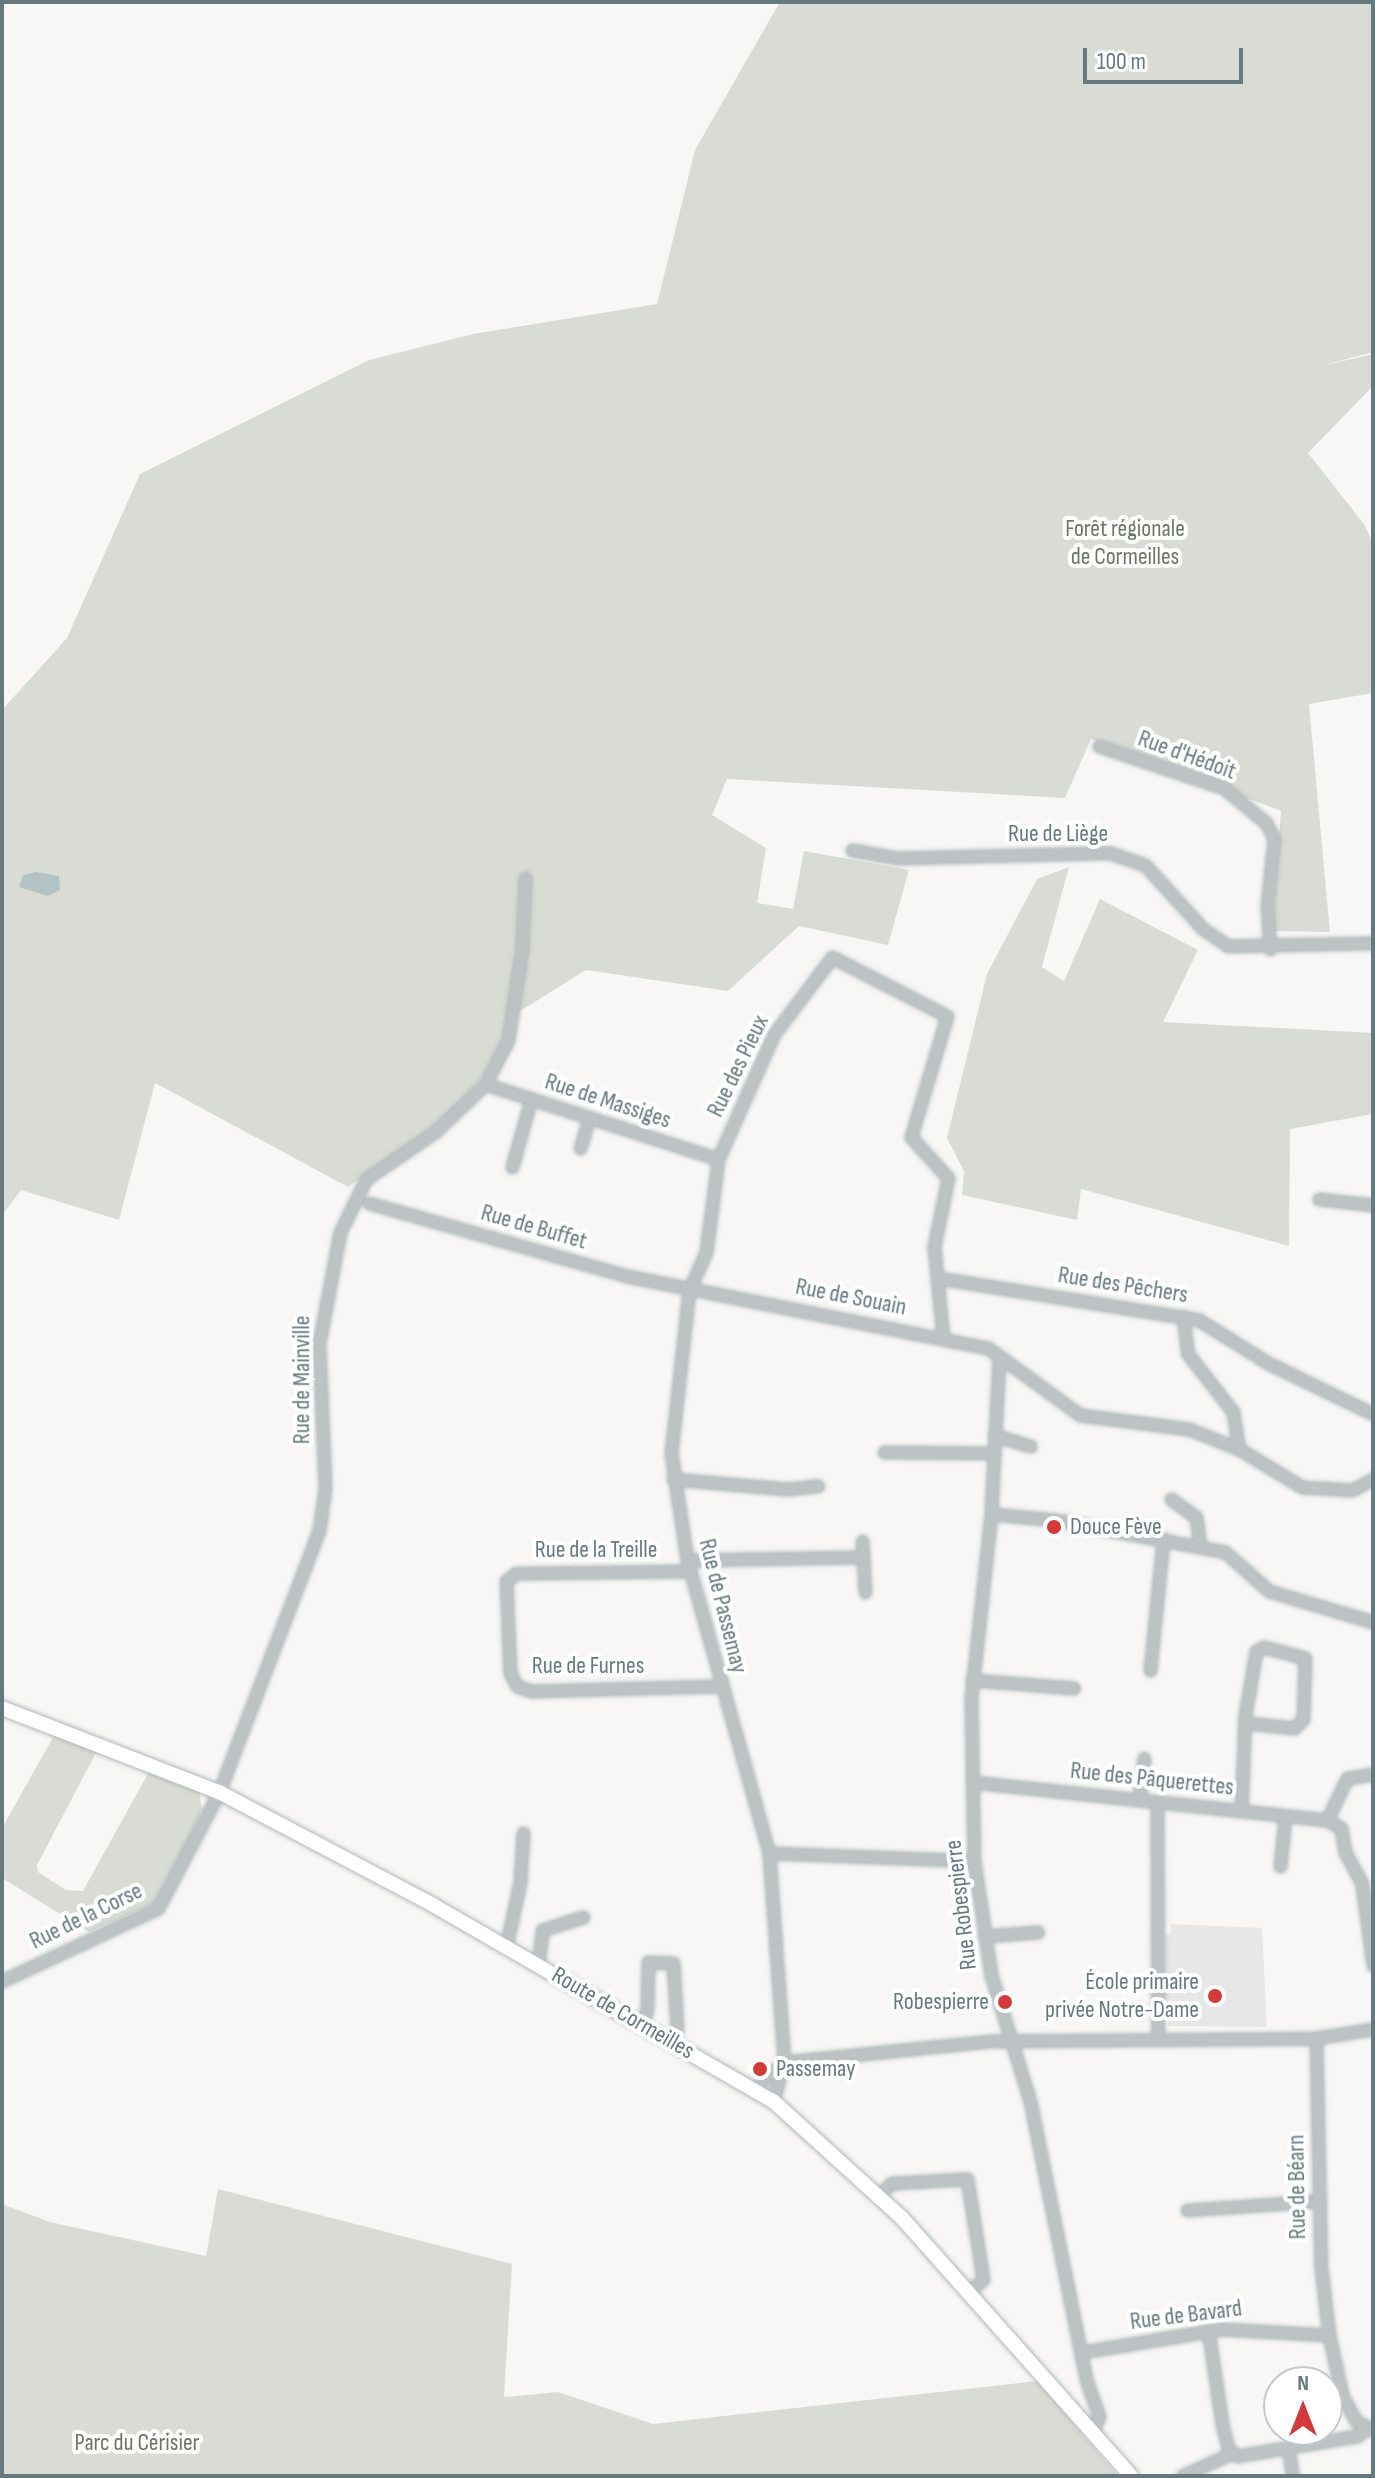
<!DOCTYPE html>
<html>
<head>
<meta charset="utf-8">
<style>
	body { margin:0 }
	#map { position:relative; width:1375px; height:2478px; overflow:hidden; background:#f8f7f6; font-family:"Sofia Sans Condensed",sans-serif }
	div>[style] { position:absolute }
	.built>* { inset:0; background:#e6e7e6 }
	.green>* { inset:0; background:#d9dcd5 }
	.water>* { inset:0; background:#b3c3c3 }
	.roads { filter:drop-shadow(0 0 2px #b0b8ba) drop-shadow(0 0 2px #b0b8ba) }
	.street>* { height:11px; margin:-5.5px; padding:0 5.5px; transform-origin:5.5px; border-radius:5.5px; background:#bdc3c5 }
	.secondary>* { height:14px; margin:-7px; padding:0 7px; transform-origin:7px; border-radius:7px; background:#fff }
	.dots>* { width:22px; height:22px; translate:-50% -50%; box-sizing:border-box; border:4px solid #fff; border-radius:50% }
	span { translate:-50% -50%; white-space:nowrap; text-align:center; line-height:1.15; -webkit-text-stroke:8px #fff; paint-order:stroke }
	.park-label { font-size:24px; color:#6c7664 }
	.street-label { font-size:24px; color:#66797e }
	.poi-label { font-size:24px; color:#66797e }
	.left { translate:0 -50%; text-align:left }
	.right { translate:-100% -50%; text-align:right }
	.frame { position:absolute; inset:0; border:4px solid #66797e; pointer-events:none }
	.north { position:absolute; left:1263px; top:2366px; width:80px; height:80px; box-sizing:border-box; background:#fff; border:2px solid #c2c9cb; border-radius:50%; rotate:0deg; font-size:22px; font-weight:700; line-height:32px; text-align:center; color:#66797e }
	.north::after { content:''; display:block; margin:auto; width:28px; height:36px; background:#d33b3b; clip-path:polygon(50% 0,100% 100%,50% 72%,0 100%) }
	.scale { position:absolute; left:1083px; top:48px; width:160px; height:36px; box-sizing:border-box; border:4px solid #66797e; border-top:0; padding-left:10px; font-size:24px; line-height:28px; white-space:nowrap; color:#66797e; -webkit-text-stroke:6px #fff; paint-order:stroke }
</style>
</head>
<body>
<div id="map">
	<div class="built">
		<i style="clip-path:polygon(1171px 1924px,1262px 1928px,1267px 2027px,1168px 2026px,1168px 2017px,1163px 2016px,1165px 1935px,1170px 1935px)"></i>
	</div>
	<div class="green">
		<i style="clip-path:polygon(780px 2px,1373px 2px,1373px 352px,1317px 367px,1373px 354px,1373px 386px,1308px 453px,1364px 524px,1373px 543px,1373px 693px,1309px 704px,1330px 932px,1272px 931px,1281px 811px,1091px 739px,1065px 798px,727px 779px,712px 815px,766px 848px,757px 903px,793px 909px,804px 851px,909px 870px,888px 945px,799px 926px,728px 991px,586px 970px,517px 1013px,485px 1075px,440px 1122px,348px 1187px,155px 1083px,119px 1220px,21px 1190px,2px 1215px,2px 710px,67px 638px,140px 474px,369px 360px,473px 334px,657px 304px,695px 150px)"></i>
		<i style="clip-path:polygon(1069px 867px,1042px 967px,1064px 981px,1100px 899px,1198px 950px,1163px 1022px,1373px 1033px,1373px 1114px,1290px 1129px,1289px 1246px,1081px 1189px,1077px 1220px,962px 1195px,964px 1171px,947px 1138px,987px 974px,1037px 879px)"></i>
		<i style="clip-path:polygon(55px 1734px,98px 1749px,37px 1865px,38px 1872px,66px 1890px,83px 1891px,150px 1770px,199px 1791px,202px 1809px,161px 1900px,89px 1932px,2px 1878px,2px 1828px)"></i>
		<i style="clip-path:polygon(218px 2189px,512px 2264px,504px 2397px,558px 2392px,653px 2424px,1037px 2381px,1118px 2476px,2px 2476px,2px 2204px,50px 2222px,206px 2256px)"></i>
	</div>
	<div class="water">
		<i style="clip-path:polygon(36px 872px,59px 876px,60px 890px,48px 896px,19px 887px,23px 875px)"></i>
	</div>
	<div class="roads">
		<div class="street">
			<i style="left:1099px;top:746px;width:132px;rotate:18.6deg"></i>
			<i style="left:1224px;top:788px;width:55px;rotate:39.8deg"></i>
			<i style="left:1266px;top:823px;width:17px;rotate:62deg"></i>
			<i style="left:1274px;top:838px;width:68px;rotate:95.9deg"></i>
			<i style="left:1267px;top:906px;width:43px;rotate:86deg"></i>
			<i style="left:852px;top:850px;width:47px;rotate:9.9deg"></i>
			<i style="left:898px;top:858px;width:212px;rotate:-1.4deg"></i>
			<i style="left:1110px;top:853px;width:37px;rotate:19deg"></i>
			<i style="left:1145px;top:865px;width:86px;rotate:47.8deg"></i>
			<i style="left:1203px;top:929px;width:30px;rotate:34deg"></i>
			<i style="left:1228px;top:946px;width:145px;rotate:-1.2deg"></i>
			<i style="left:485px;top:1084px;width:245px;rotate:17.8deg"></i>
			<i style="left:580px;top:1148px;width:31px;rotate:-73deg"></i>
			<i style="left:512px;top:1167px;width:71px;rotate:-74.4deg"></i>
			<i style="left:1319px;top:1199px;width:54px;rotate:6.3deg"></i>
			<i style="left:369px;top:1203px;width:268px;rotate:15.8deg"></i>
			<i style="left:627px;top:1276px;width:368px;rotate:11.3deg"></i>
			<i style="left:988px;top:1348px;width:114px;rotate:36.1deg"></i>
			<i style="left:1080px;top:1415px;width:110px;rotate:7.3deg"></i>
			<i style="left:1189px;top:1429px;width:54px;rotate:21.8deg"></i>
			<i style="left:1239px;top:1449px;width:74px;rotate:31.1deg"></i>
			<i style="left:1302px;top:1487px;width:50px;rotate:3.4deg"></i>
			<i style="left:1352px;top:1490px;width:24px;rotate:-28deg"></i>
			<i style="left:938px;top:1278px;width:264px;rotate:9.1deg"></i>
			<i style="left:1199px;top:1320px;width:81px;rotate:31.9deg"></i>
			<i style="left:1268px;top:1363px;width:117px;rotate:25.9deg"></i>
			<i style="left:1183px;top:1316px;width:38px;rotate:83deg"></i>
			<i style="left:1188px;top:1354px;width:73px;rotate:52.2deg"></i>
			<i style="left:1233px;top:1412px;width:37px;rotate:81deg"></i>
			<i style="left:999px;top:1359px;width:155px;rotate:93deg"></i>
			<i style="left:991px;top:1514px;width:184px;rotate:96.2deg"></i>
			<i style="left:971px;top:1697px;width:164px;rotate:89deg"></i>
			<i style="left:974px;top:1861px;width:115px;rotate:81.5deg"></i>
			<i style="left:991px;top:1975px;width:132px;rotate:72.8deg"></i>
			<i style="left:1030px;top:2101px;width:284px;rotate:78.6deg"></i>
			<i style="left:1086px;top:2379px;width:39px;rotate:71deg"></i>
			<i style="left:1099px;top:2416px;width:17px;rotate:111deg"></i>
			<i style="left:994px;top:1435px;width:38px;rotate:17deg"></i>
			<i style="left:884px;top:1452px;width:110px;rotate:0.5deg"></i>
			<i style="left:673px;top:1479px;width:114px;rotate:5deg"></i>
			<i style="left:787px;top:1489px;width:31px;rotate:-6deg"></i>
			<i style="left:1171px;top:1499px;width:31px;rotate:36deg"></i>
			<i style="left:1196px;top:1517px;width:28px;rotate:82deg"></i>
			<i style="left:991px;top:1514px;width:65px;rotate:5.3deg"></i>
			<i style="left:1056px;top:1520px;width:172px;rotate:10.7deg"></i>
			<i style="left:1225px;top:1552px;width:59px;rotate:41.6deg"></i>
			<i style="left:1269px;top:1591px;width:109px;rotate:16.6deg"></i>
			<i style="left:862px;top:1541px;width:51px;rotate:86.6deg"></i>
			<i style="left:687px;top:1560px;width:176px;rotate:-1deg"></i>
			<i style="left:690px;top:1571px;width:174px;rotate:179.3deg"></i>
			<i style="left:516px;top:1573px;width:13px;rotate:141deg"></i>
			<i style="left:506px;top:1581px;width:92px;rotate:87.5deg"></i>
			<i style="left:510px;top:1673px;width:15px;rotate:62deg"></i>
			<i style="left:517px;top:1686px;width:15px;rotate:20deg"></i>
			<i style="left:531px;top:1691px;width:188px;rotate:-1.5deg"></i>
			<i style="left:1150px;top:1670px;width:132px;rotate:-84.3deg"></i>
			<i style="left:972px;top:1680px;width:102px;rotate:4.5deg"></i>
			<i style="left:1373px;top:1774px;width:26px;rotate:171deg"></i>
			<i style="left:1347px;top:1778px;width:47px;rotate:115.5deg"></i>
			<i style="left:1327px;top:1820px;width:16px;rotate:30deg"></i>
			<i style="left:1341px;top:1828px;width:24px;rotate:81deg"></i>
			<i style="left:1345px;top:1852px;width:36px;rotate:62deg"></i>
			<i style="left:1362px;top:1884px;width:82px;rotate:82.3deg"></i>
			<i style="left:972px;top:1782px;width:357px;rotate:6.1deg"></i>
			<i style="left:1139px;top:1800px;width:42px;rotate:-83.2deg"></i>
			<i style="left:1157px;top:1802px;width:235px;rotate:89.8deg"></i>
			<i style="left:1241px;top:1811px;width:96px;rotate:-87.6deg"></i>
			<i style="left:1245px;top:1715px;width:65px;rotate:-80.2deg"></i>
			<i style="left:1256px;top:1651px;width:9px;rotate:-27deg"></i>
			<i style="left:1264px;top:1647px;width:42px;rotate:15deg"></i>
			<i style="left:1305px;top:1658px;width:61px;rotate:91.9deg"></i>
			<i style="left:1303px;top:1719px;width:13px;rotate:135deg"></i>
			<i style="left:1294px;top:1728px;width:47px;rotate:-173.9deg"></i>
			<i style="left:769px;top:1853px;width:205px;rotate:2.2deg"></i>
			<i style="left:1280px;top:1866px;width:49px;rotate:-84.2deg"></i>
			<i style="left:984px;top:1936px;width:54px;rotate:-4.2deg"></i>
			<i style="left:506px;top:1947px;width:66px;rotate:-77.8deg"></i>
			<i style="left:520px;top:1882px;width:49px;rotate:-86.5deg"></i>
			<i style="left:538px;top:1965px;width:35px;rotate:-83deg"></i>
			<i style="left:542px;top:1930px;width:43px;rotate:-17.6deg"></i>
			<i style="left:2px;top:1981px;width:172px;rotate:-25.1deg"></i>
			<i style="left:158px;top:1908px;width:131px;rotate:-62.3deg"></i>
			<i style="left:219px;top:1792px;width:280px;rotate:-69.1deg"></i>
			<i style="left:319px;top:1530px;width:42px;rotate:-81.9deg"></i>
			<i style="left:325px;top:1488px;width:145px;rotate:-92.4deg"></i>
			<i style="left:319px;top:1343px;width:113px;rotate:-79.3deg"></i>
			<i style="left:340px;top:1232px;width:59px;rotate:-63.9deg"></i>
			<i style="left:366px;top:1179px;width:85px;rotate:-34.4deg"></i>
			<i style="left:436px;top:1131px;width:68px;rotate:-43.8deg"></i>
			<i style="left:485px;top:1084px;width:50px;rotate:-62.4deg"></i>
			<i style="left:508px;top:1040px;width:92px;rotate:-81.3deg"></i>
			<i style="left:522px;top:949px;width:71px;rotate:-87.6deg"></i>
			<i style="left:641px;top:2023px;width:14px;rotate:-65deg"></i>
			<i style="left:647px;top:2010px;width:48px;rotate:-88.8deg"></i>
			<i style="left:648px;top:1962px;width:25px;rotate:2deg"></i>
			<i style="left:673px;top:1963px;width:66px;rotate:86.5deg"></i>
			<i style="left:677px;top:2029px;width:13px;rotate:108deg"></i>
			<i style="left:1316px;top:2038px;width:230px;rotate:88.8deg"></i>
			<i style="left:1321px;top:2268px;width:67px;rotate:83.2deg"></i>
			<i style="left:753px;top:2089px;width:41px;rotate:-41.1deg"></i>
			<i style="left:784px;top:2062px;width:209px;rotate:-5.8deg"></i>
			<i style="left:992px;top:2041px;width:324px;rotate:-0.5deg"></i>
			<i style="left:1316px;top:2038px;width:58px;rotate:-9deg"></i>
			<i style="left:773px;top:2101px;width:41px;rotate:-74.2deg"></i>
			<i style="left:784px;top:2062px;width:210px;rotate:-94.1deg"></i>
			<i style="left:769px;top:1853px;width:304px;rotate:-105.6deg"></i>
			<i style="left:687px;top:1560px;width:108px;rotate:-98.5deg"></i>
			<i style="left:671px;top:1453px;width:164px;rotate:-83.7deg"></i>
			<i style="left:689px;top:1290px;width:42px;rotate:-65.9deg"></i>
			<i style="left:706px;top:1252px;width:94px;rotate:-82.6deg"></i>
			<i style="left:718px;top:1159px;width:137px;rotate:-65.9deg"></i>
			<i style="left:774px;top:1034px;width:96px;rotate:-53deg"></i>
			<i style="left:832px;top:957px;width:129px;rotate:27.2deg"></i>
			<i style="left:947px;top:1016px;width:126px;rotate:106.6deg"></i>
			<i style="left:911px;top:1137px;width:55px;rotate:47.9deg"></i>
			<i style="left:948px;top:1178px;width:69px;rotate:101.6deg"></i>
			<i style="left:934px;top:1246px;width:91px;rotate:84.4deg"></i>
			<i style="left:879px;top:2195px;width:18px;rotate:-43deg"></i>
			<i style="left:892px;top:2183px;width:75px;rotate:-3.1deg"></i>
			<i style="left:967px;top:2179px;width:101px;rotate:80.9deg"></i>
			<i style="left:983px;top:2279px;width:21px;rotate:137deg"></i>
			<i style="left:1187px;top:2210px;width:133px;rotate:-3.9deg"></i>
			<i style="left:1208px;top:2330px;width:95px;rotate:81.5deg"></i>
			<i style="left:1222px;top:2424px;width:25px;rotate:76deg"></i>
			<i style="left:1228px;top:2448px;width:12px;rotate:42deg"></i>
			<i style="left:1237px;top:2456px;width:122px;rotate:-9.5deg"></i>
			<i style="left:1357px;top:2436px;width:13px;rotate:-39deg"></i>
			<i style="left:1082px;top:2352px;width:141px;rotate:-9.4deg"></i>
			<i style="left:1221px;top:2329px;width:108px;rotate:3.2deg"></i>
			<i style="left:1329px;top:2335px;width:61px;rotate:77.8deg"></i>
			<i style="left:1342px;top:2395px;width:30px;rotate:62deg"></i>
			<i style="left:1356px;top:2421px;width:19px;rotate:28deg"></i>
			<i style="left:1288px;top:2449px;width:27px;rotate:80deg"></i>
			<i style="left:1182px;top:2476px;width:55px;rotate:-24.7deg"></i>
		</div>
		<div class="secondary">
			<i style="left:2px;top:1708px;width:233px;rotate:21.2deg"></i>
			<i style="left:219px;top:1792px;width:242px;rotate:27.8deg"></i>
			<i style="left:433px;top:1905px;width:392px;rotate:30deg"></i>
			<i style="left:773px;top:2101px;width:174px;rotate:42.2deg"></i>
			<i style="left:902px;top:2218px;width:345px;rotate:48.4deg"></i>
		</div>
	</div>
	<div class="dots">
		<i style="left:1054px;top:1527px;background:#d33b3b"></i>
		<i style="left:1215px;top:1996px;background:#d33b3b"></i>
		<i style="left:1005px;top:2002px;background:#d33b3b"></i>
		<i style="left:760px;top:2069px;background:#d33b3b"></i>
	</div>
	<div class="park-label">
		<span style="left:1125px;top:543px">Forêt régionale<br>de Cormeilles</span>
		<span style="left:137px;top:2443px">Parc du Cérisier</span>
	</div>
	<div class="street-label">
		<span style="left:1187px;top:755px;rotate:20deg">Rue d'Hédoit</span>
		<span style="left:1058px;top:834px">Rue de Liège</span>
		<span style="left:738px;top:1066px;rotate:-64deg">Rue des Pieux</span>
		<span style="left:608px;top:1101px;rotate:18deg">Rue de Massiges</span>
		<span style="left:534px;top:1227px;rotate:16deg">Rue de Buffet</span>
		<span style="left:1123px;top:1285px;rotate:9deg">Rue des Pêchers</span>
		<span style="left:851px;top:1297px;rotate:11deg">Rue de Souain</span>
		<span style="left:302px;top:1380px;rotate:-90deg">Rue de Mainville</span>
		<span style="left:596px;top:1550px">Rue de la Treille</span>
		<span style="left:723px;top:1606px;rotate:76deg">Rue de Passemay</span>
		<span style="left:588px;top:1666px">Rue de Furnes</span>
		<span style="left:1152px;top:1779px;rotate:6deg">Rue des Pâquerettes</span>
		<span style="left:961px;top:1905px;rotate:-97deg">Rue Robespierre</span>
		<span style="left:86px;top:1916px;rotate:-26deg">Rue de la Corse</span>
		<span style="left:623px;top:2013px;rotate:30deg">Route de Cormeilles</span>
		<span style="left:1297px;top:2187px;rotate:-91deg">Rue de Béarn</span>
		<span style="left:1186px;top:2315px;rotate:-7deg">Rue de Bavard</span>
	</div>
	<div class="poi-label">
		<span class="left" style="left:1070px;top:1527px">Douce Fève</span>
		<span class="right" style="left:1199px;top:1996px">École primaire<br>privée Notre-Dame</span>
		<span class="right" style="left:989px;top:2002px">Robespierre</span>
		<span class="left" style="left:776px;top:2069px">Passemay</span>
	</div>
	<div class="frame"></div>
	<div class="north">N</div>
	<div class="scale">100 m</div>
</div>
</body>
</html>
